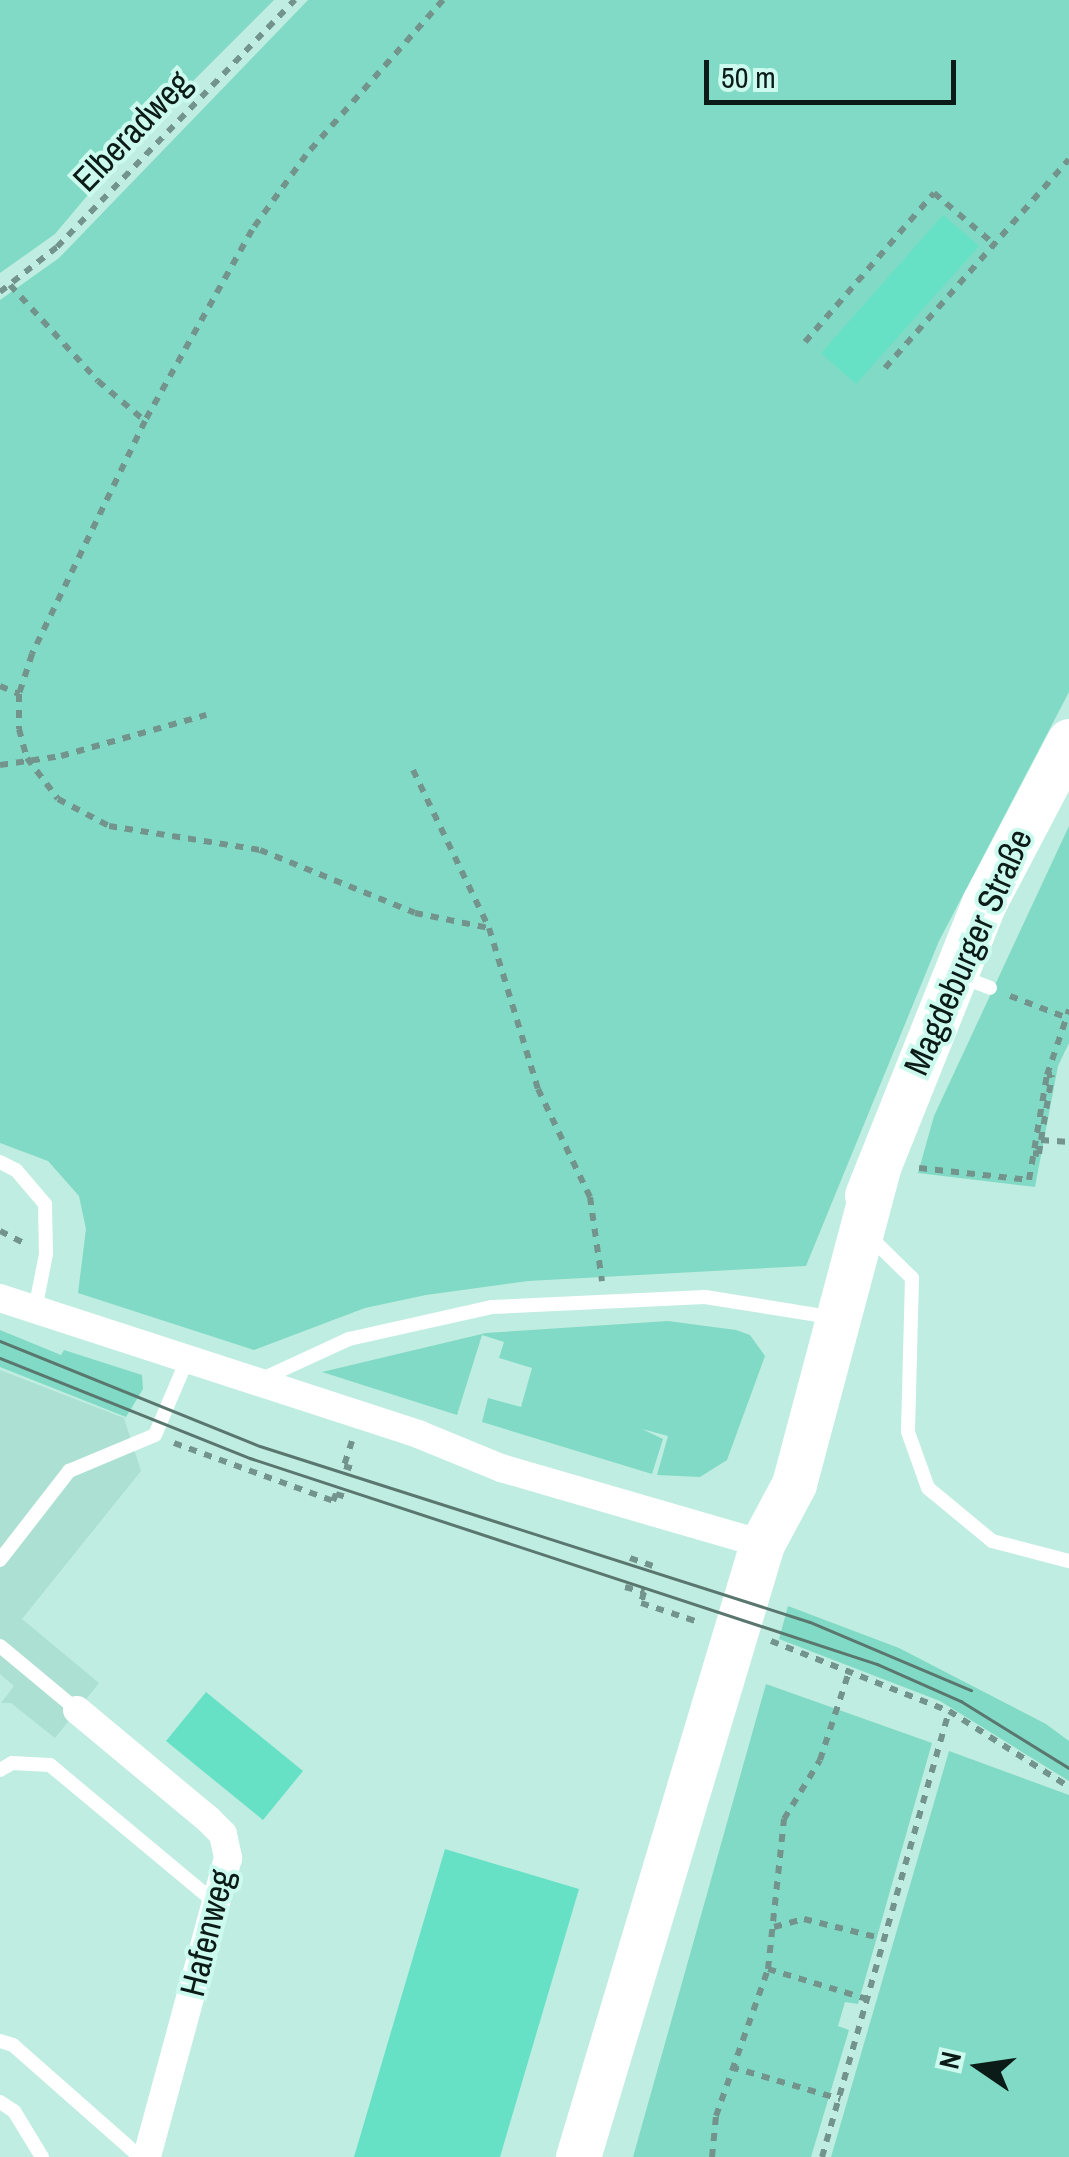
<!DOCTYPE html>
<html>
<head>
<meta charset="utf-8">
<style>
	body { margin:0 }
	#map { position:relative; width:1069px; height:2157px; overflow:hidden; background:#c0ede1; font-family:"Archivo Narrow",sans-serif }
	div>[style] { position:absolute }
	.built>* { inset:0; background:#abe0d2 }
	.green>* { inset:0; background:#81dac5 }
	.building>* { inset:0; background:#67e1c6 }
	.path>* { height:6px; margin-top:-3px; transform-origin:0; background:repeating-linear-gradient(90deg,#73948c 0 8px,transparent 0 16px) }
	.service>* { height:14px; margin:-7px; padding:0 7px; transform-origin:7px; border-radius:7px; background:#fff }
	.minor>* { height:28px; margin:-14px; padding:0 14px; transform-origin:14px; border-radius:14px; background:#fff }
	.primary>* { height:45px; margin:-22.5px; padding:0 22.5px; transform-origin:22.5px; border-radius:22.5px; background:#fff }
	.tram>* { height:2.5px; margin:-1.25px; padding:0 1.25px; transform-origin:1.25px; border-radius:1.25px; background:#5a776f }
	span { translate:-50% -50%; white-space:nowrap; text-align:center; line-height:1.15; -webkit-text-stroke:8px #cdfaee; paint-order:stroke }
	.street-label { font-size:35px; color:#0b1c18 }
	.north { position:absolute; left:929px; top:2017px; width:100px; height:100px; -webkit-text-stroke:8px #cdfaee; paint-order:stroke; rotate:283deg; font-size:28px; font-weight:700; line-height:40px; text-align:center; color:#0b1c18 }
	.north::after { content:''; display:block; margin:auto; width:35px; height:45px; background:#0b1c18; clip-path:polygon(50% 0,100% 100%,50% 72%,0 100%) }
	.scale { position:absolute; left:704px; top:60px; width:252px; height:45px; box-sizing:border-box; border:5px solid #0b1c18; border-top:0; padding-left:12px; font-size:30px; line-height:35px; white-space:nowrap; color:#0b1c18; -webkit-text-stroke:8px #cdfaee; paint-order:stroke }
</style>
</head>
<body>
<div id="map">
	<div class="built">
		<i style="clip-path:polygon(0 1370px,124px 1418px,141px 1471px,22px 1619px,99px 1683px,55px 1738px,11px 1703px,1px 1703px,14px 1686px,0 1674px)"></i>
	</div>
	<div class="green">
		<i style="clip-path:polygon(0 0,274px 0,134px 140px,55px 234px,0 273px)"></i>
		<i style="clip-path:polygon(308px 0,1069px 0,1069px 692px,939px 941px,806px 1266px,528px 1281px,426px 1295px,365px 1308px,254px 1350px,78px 1293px,86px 1229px,79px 1196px,48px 1161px,0 1143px,0 300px,59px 258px)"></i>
		<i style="clip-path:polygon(1069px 826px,1069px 1043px,1058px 1066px,1035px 1187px,918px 1173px,934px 1116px)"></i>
		<i style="clip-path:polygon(668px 1321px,736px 1330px,750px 1335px,765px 1356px,727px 1460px,700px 1477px,657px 1475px,668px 1436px,642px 1429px,663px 1439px,652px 1474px,482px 1422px,488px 1398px,521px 1407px,532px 1368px,499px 1358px,504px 1342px,482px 1335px,457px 1415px,322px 1372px,486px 1333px)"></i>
		<i style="clip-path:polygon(0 1330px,61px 1355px,64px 1350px,142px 1375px,143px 1389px,126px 1417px,0 1367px)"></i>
		<i style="clip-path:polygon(788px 1606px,899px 1648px,1046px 1724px,1069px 1741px,1069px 1781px,940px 1701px,779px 1639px)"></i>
		<i style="clip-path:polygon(766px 1684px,932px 1743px,858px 2004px,845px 2002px,838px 2026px,849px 2030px,811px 2157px,633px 2157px)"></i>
		<i style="clip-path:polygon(949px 1751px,1069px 1795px,1069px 2157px,831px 2157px)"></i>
	</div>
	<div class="building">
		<i style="clip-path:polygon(943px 215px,979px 246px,856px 384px,821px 353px)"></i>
		<i style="clip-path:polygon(206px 1692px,303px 1771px,263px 1820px,166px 1741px)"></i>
		<i style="clip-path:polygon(445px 1849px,579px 1889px,500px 2157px,354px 2157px)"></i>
	</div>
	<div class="path">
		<i style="left:443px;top:0;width:207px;rotate:131.5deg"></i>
		<i style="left:306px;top:155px;width:92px;rotate:125.8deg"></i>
		<i style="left:252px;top:230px;width:219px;rotate:119.3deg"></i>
		<i style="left:145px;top:421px;width:259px;rotate:115.9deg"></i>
		<i style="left:32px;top:654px;width:42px;rotate:108deg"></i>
		<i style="left:19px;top:694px;width:35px;rotate:90deg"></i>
		<i style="left:19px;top:729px;width:30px;rotate:75deg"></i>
		<i style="left:27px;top:758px;width:51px;rotate:52.9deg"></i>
		<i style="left:58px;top:799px;width:58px;rotate:27.9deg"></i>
		<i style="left:109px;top:826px;width:153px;rotate:9deg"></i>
		<i style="left:260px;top:850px;width:167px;rotate:22.1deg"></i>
		<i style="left:415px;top:913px;width:76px;rotate:11.5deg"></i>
		<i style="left:10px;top:285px;width:130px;rotate:47.5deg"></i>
		<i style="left:98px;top:381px;width:62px;rotate:40.4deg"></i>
		<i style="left:0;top:292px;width:73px;rotate:-38.3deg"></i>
		<i style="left:57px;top:247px;width:343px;rotate:-46.1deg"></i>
		<i style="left:805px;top:342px;width:197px;rotate:-49.1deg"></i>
		<i style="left:934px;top:193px;width:79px;rotate:40.4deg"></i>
		<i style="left:885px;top:368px;width:278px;rotate:-48.6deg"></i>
		<i style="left:0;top:686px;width:21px;rotate:23deg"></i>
		<i style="left:0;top:765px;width:62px;rotate:-8.4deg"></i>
		<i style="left:61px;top:756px;width:151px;rotate:-15.8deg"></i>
		<i style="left:413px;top:770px;width:175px;rotate:64.3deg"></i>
		<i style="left:489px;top:928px;width:168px;rotate:73.1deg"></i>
		<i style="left:538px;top:1089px;width:120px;rotate:64.3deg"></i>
		<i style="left:590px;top:1197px;width:85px;rotate:81.9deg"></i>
		<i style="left:1010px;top:996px;width:59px;rotate:20.9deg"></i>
		<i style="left:1041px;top:1140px;width:28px;rotate:4deg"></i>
		<i style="left:1033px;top:1153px;width:6px;rotate:9deg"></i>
		<i style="left:1039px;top:1154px;width:14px;rotate:-82deg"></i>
		<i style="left:1041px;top:1140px;width:66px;rotate:-80.4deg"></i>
		<i style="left:1052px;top:1075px;width:5px;rotate:180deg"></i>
		<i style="left:919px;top:1168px;width:111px;rotate:6.2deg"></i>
		<i style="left:1029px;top:1180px;width:107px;rotate:-80.3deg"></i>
		<i style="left:1047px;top:1075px;width:69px;rotate:-71.3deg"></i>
		<i style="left:0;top:1231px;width:29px;rotate:27deg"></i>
		<i style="left:352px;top:1441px;width:26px;rotate:108deg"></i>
		<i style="left:344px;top:1466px;width:14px;rotate:17deg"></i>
		<i style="left:174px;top:1443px;width:169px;rotate:20deg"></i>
		<i style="left:333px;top:1501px;width:8px;rotate:-67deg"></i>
		<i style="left:336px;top:1494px;width:10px;rotate:17deg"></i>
		<i style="left:630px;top:1558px;width:24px;rotate:19deg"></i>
		<i style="left:625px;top:1587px;width:20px;rotate:15deg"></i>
		<i style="left:644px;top:1592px;width:11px;rotate:105deg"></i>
		<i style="left:641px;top:1603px;width:63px;rotate:18.4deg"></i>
		<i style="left:771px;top:1641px;width:191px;rotate:21.5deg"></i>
		<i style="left:949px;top:1711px;width:142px;rotate:32.3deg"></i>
		<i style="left:774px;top:1927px;width:31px;rotate:-15deg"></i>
		<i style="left:804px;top:1919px;width:82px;rotate:14deg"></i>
		<i style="left:768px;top:1969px;width:103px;rotate:16.9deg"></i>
		<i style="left:731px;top:2067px;width:114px;rotate:16.4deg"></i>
		<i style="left:712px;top:2157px;width:41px;rotate:-84.4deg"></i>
		<i style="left:716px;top:2116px;width:156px;rotate:-70.5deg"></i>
		<i style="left:768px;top:1969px;width:151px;rotate:-83.9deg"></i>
		<i style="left:784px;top:1819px;width:69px;rotate:-58.6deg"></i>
		<i style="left:820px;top:1760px;width:96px;rotate:-71.8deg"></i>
		<i style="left:822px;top:2157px;width:464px;rotate:-74.1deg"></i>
	</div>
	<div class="service">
		<i style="left:962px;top:977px;width:30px;rotate:21deg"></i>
		<i style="left:0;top:1162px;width:18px;rotate:27deg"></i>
		<i style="left:16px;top:1170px;width:45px;rotate:49.5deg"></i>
		<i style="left:45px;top:1204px;width:50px;rotate:88.9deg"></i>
		<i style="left:46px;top:1254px;width:57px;rotate:101.1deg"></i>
		<i style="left:867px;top:1234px;width:63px;rotate:44.4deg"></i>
		<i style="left:912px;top:1278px;width:154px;rotate:91.5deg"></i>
		<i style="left:908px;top:1432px;width:59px;rotate:70.3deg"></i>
		<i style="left:928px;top:1488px;width:83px;rotate:39.6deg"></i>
		<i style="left:992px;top:1541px;width:80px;rotate:14.6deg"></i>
		<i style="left:262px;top:1379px;width:96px;rotate:-24.7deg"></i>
		<i style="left:349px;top:1339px;width:147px;rotate:-12.6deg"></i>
		<i style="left:492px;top:1307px;width:213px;rotate:-2.7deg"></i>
		<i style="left:705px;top:1297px;width:113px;rotate:9.1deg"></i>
		<i style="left:0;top:1560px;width:113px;rotate:-52.2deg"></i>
		<i style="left:69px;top:1471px;width:93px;rotate:-22.7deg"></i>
		<i style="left:155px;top:1435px;width:82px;rotate:-66.9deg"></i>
		<i style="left:0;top:1646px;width:100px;rotate:39.7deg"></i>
		<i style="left:0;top:1770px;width:14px;rotate:-30deg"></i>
		<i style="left:12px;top:1763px;width:38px;rotate:3deg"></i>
		<i style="left:50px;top:1765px;width:219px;rotate:39.8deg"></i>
		<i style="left:0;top:2041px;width:14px;rotate:17deg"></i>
		<i style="left:13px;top:2045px;width:169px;rotate:41.4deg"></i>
		<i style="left:0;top:2102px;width:17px;rotate:33deg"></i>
		<i style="left:14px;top:2111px;width:54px;rotate:58.7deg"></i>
	</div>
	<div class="minor">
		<i style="left:0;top:1298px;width:440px;rotate:18deg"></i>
		<i style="left:418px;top:1434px;width:90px;rotate:22.3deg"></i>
		<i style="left:501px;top:1468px;width:272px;rotate:16.2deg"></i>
		<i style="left:77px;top:1710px;width:170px;rotate:39.8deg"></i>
		<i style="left:208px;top:1819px;width:21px;rotate:45deg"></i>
		<i style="left:223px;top:1834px;width:25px;rotate:78deg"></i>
		<i style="left:228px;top:1858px;width:310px;rotate:105.2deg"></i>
	</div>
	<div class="primary">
		<i style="left:867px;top:1195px;width:315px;rotate:-68.2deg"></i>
		<i style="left:984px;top:903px;width:183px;rotate:-62.3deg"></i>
		<i style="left:578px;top:2157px;width:640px;rotate:-73.29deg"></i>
		<i style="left:762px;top:1544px;width:68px;rotate:-61.9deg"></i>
		<i style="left:794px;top:1484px;width:327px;rotate:-75.1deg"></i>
	</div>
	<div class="tram">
		<i style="left:0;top:1341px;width:280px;rotate:22deg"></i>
		<i style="left:260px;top:1446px;width:577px;rotate:17.74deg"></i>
		<i style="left:810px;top:1622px;width:175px;rotate:22.9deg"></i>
		<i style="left:0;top:1358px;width:269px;rotate:21.8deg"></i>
		<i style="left:250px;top:1458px;width:660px;rotate:18.19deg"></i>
		<i style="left:877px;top:1664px;width:92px;rotate:23.8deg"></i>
		<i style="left:961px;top:1701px;width:127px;rotate:31.8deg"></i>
	</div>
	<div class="street-label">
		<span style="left:132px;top:131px;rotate:-46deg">Elberadweg</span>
		<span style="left:968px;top:952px;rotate:-66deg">Magdeburger Straße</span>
		<span style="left:207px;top:1933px;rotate:-76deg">Hafenweg</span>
	</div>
	<div class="north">N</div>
	<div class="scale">50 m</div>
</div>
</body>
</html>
